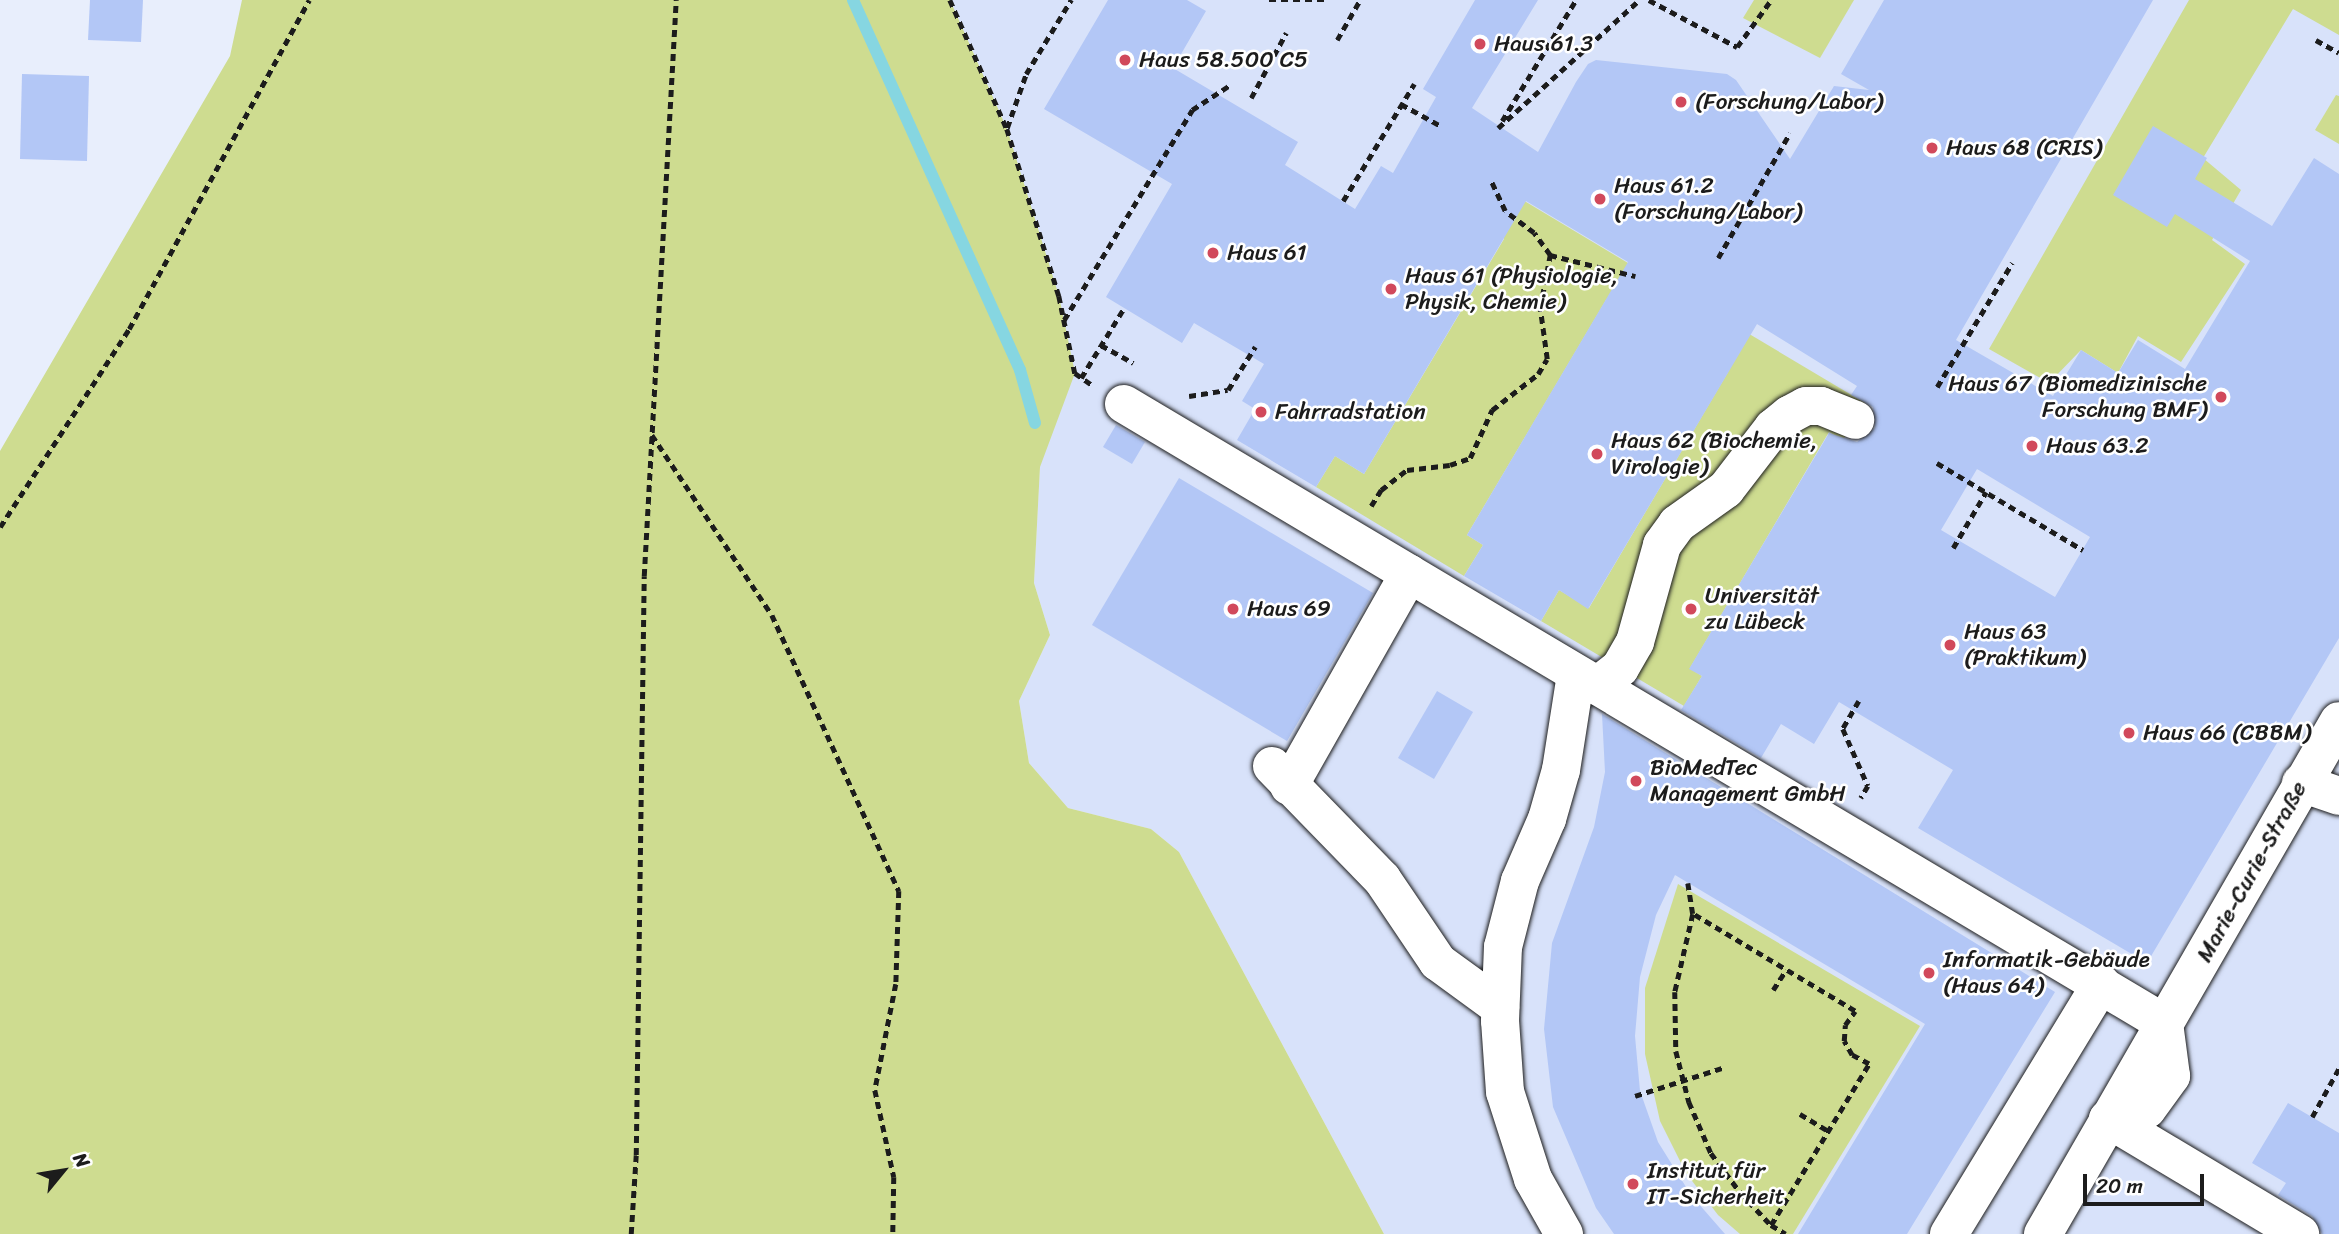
<!DOCTYPE html>
<html>
<head>
<meta charset="utf-8">
<style>
	body { margin:0 }
	#map { position:relative; width:2339px; height:1234px; overflow:hidden; background:#e8eefc; font-family:Sriracha,sans-serif }
	div>[style] { position:absolute }
	.built>* { inset:0; background:#d8e2fa }
	.green>* { inset:0; background:#cedc90 }
	.stream>* { height:12px; margin:-6px; padding:0 6px; transform-origin:6px; border-radius:6px; background:#86d6e1 }
	.building>* { inset:0; background:#b3c7f6 }
	.path>* { height:4.5px; margin-top:-2.25px; transform-origin:0; background:repeating-linear-gradient(90deg,#1c1c1c 0 7px,transparent 0 12px) }
	.roads { filter:drop-shadow(0 0 2px #1c1c1c) drop-shadow(0 0 2px #1c1c1c) }
	.minor>* { height:38px; margin:-19px; padding:0 19px; transform-origin:19px; border-radius:19px; background:#fff }
	.dots>* { width:19px; height:19px; translate:-50% -50%; box-sizing:border-box; border:4px solid #fff; border-radius:50% }
	span { translate:-50% -50%; white-space:nowrap; text-align:center; line-height:1.15; -webkit-text-stroke:5px #fff; paint-order:stroke }
	.poi-label { font-size:23px; color:#1c1c1c }
	.left { translate:0 -50%; text-align:left }
	.right { translate:-100% -50%; text-align:right }
	.street-label { font-size:23px; color:#1c1c1c }
	.north { position:absolute; left:28px; top:1136px; width:70px; height:70px; -webkit-text-stroke:5px #fff; paint-order:stroke; rotate:60deg; font-size:19px; font-weight:700; line-height:28px; text-align:center; color:#1c1c1c }
	.north::after { content:''; display:block; margin:auto; width:24px; height:32px; background:#1c1c1c; clip-path:polygon(50% 0,100% 100%,50% 72%,0 100%) }
	.scale { position:absolute; left:2083px; top:1174px; width:121px; height:32px; box-sizing:border-box; border:4px solid #1c1c1c; border-top:0; padding-left:9px; font-size:21px; line-height:24px; white-space:nowrap; color:#1c1c1c; -webkit-text-stroke:5px #fff; paint-order:stroke }
</style>
</head>
<body>
<div id="map">
	<div class="built">
		<i style="clip-path:polygon(866px 0,2339px 0,2339px 1234px,1384px 1234px,1179px 852px,1151px 829px,1068px 808px,1029px 763px,1019px 701px,1050px 635px,1034px 583px,1040px 467px)"></i>
	</div>
	<div class="green">
		<i style="clip-path:polygon(242px 0,950px 0,1007px 129px,1059px 296px,1075px 373px,1040px 467px,1034px 583px,1050px 635px,1019px 701px,1029px 763px,1068px 808px,1151px 829px,1179px 852px,1384px 1234px,0 1234px,0 451px,230px 56px)"></i>
		<i style="clip-path:polygon(1754px 0,1854px 0,1820px 58px,1743px 18px)"></i>
		<i style="clip-path:polygon(2189px 0,2339px 0,2339px 35px,2293px 9px,2203px 158px,2241px 190px,2212px 240px,2245px 264px,2181px 362px,2138px 336px,2118px 373px,2081px 350px,2049px 383px,1989px 349px)"></i>
		<i style="clip-path:polygon(2336px 95px,2339px 96px,2339px 144px,2315px 130px)"></i>
		<i style="clip-path:polygon(1491px 181px,1638px 269px,1606px 300px,1467px 535px,1483px 545px,1464px 576px,1316px 487px,1335px 456px,1364px 474px,1504px 239px)"></i>
		<i style="clip-path:polygon(1719px 316px,1865px 403px,1843px 440px,1829px 432px,1690px 668px,1702px 676px,1684px 706px,1541px 621px,1559px 590px,1589px 608px,1728px 372px)"></i>
		<i style="clip-path:polygon(1678px 884px,1920px 1026px,1793px 1234px,1740px 1234px,1718px 1215px,1686px 1173px,1660px 1121px,1645px 1054px,1645px 988px)"></i>
	</div>
	<div class="stream">
		<i style="left:853px;top:0;width:406px;rotate:65.7deg"></i>
		<i style="left:1020px;top:370px;width:55px;rotate:74.2deg"></i>
	</div>
	<div class="building">
		<i style="clip-path:polygon(90px 0,143px 0,141px 42px,88px 40px)"></i>
		<i style="clip-path:polygon(evenodd,1108px 0,1187px 0,1206px 11px,1173px 68px,1298px 142px,1285px 165px,1355px 209px,1381px 166px,1393px 173px,1436px 97px,1423px 89px,1475px 0,1538px 0,1472px 108px,1538px 152px,1576px 82px,1588px 64px,1596px 60px,1727px 74px,1736px 80px,1790px 159px,1834px 86px,1869px 90px,1841px 74px,1884px 0,2153px 0,1956px 340px,2053px 396px,2081px 350px,2118px 373px,2138px 340px,2185px 369px,2250px 261px,2175px 214px,2167px 227px,2113px 195px,2153px 126px,2207px 158px,2195px 179px,2272px 226px,2314px 158px,2339px 174px,2339px 638px,2147px 963px,1918px 828px,1953px 770px,1839px 702px,1814px 744px,1781px 724px,1761px 758px,1681px 710px,1702px 676px,1689px 669px,1829px 433px,1857px 442px,1875px 428px,1873px 407px,1851px 395px,1857px 386px,1757px 324px,1588px 609px,1559px 590px,1541px 621px,1464px 576px,1483px 545px,1467px 535px,1628px 262px,1526px 201px,1364px 474px,1335px 456px,1316px 487px,1237px 440px,1255px 409px,1242px 401px,1264px 364px,1194px 323px,1182px 343px,1106px 297px,1172px 184px,1044px 109px,1108px 0,1977px 469px,2090px 537px,2055px 597px,1941px 530px,1977px 469px)"></i>
		<i style="clip-path:polygon(22px 74px,89px 76px,87px 161px,20px 159px)"></i>
		<i style="clip-path:polygon(1116px 425px,1145px 442px,1132px 464px,1103px 447px)"></i>
		<i style="clip-path:polygon(1179px 478px,1373px 593px,1287px 741px,1092px 625px)"></i>
		<i style="clip-path:polygon(1437px 691px,1473px 712px,1434px 779px,1398px 758px)"></i>
		<i style="clip-path:polygon(1602px 714px,2055px 992px,1907px 1234px,1798px 1234px,1925px 1024px,1675px 875px,1656px 915px,1640px 977px,1635px 1036px,1640px 1091px,1658px 1142px,1691px 1195px,1725px 1234px,1614px 1234px,1596px 1208px,1553px 1107px,1544px 1029px,1552px 943px,1594px 827px,1605px 772px)"></i>
		<i style="clip-path:polygon(2288px 1103px,2339px 1133px,2339px 1234px,2322px 1234px,2312px 1216px,2278px 1195px,2286px 1183px,2252px 1163px)"></i>
	</div>
	<div class="path">
		<i style="left:950px;top:0;width:141px;rotate:66.2deg"></i>
		<i style="left:1007px;top:129px;width:175px;rotate:72.7deg"></i>
		<i style="left:1059px;top:296px;width:79px;rotate:78.3deg"></i>
		<i style="left:1075px;top:373px;width:21px;rotate:35deg"></i>
		<i style="left:1269px;top:0;width:57px"></i>
		<i style="left:1649px;top:0;width:100px;rotate:28.1deg"></i>
		<i style="left:1737px;top:47px;width:58px;rotate:-54.1deg"></i>
		<i style="left:1337px;top:40px;width:46px;rotate:-60.1deg"></i>
		<i style="left:2316px;top:40px;width:26px;rotate:29deg"></i>
		<i style="left:1251px;top:98px;width:74px;rotate:-61.7deg"></i>
		<i style="left:1401px;top:104px;width:46px;rotate:28.8deg"></i>
		<i style="left:1502px;top:121px;width:142px;rotate:-58.6deg"></i>
		<i style="left:1007px;top:128px;width:57px;rotate:-70.6deg"></i>
		<i style="left:1026px;top:74px;width:87px;rotate:-58.7deg"></i>
		<i style="left:1498px;top:128px;width:190px;rotate:-42.2deg"></i>
		<i style="left:1343px;top:201px;width:137px;rotate:-58.7deg"></i>
		<i style="left:1550px;top:255px;width:88px;rotate:13.9deg"></i>
		<i style="left:1718px;top:258px;width:144px;rotate:-60.1deg"></i>
		<i style="left:1064px;top:320px;width:246px;rotate:-58.6deg"></i>
		<i style="left:1192px;top:110px;width:45px;rotate:-33.3deg"></i>
		<i style="left:1101px;top:345px;width:37px;rotate:29deg"></i>
		<i style="left:1081px;top:378px;width:82px;rotate:-58.4deg"></i>
		<i style="left:1937px;top:387px;width:145px;rotate:-58.8deg"></i>
		<i style="left:1189px;top:396px;width:39px;rotate:-9deg"></i>
		<i style="left:1228px;top:390px;width:51px;rotate:-57.9deg"></i>
		<i style="left:652px;top:435px;width:216px;rotate:56.3deg"></i>
		<i style="left:772px;top:615px;width:304px;rotate:65.3deg"></i>
		<i style="left:899px;top:891px;width:93px;rotate:91.8deg"></i>
		<i style="left:896px;top:984px;width:108px;rotate:101.2deg"></i>
		<i style="left:875px;top:1090px;width:89px;rotate:77.7deg"></i>
		<i style="left:894px;top:1177px;width:57px;rotate:91deg"></i>
		<i style="left:1937px;top:463px;width:170px;rotate:30.8deg"></i>
		<i style="left:1371px;top:506px;width:19px;rotate:-58deg"></i>
		<i style="left:1381px;top:490px;width:33px;rotate:-38deg"></i>
		<i style="left:1407px;top:470px;width:43px;rotate:-6.6deg"></i>
		<i style="left:1450px;top:465px;width:21px;rotate:-19deg"></i>
		<i style="left:1470px;top:458px;width:53px;rotate:-65.4deg"></i>
		<i style="left:1492px;top:410px;width:58px;rotate:-38deg"></i>
		<i style="left:1538px;top:374px;width:17px;rotate:-59deg"></i>
		<i style="left:1547px;top:359px;width:51px;rotate:-97.8deg"></i>
		<i style="left:1540px;top:308px;width:54px;rotate:-79.3deg"></i>
		<i style="left:1550px;top:255px;width:27px;rotate:-126deg"></i>
		<i style="left:1534px;top:233px;width:36px;rotate:-143deg"></i>
		<i style="left:1505px;top:211px;width:33px;rotate:-115deg"></i>
		<i style="left:0;top:527px;width:236px;rotate:-56.9deg"></i>
		<i style="left:129px;top:329px;width:375px;rotate:-61.3deg"></i>
		<i style="left:1953px;top:548px;width:65px;rotate:-59.5deg"></i>
		<i style="left:1859px;top:701px;width:32px;rotate:120deg"></i>
		<i style="left:1843px;top:729px;width:62px;rotate:66.3deg"></i>
		<i style="left:1868px;top:786px;width:14px;rotate:120deg"></i>
		<i style="left:1688px;top:883px;width:31px;rotate:81deg"></i>
		<i style="left:1773px;top:990px;width:24px;rotate:-57deg"></i>
		<i style="left:1635px;top:1096px;width:95px;rotate:-17.9deg"></i>
		<i style="left:1800px;top:1114px;width:33px;rotate:31deg"></i>
		<i style="left:2312px;top:1117px;width:56px;rotate:-61.1deg"></i>
		<i style="left:1771px;top:1225px;width:188px;rotate:-58.7deg"></i>
		<i style="left:1869px;top:1064px;width:19px;rotate:-152deg"></i>
		<i style="left:1852px;top:1055px;width:16px;rotate:-120deg"></i>
		<i style="left:1844px;top:1041px;width:16px;rotate:-86deg"></i>
		<i style="left:1845px;top:1025px;width:17px;rotate:-54deg"></i>
		<i style="left:1855px;top:1011px;width:189px;rotate:-149.1deg"></i>
		<i style="left:1693px;top:914px;width:80px;rotate:103deg"></i>
		<i style="left:1675px;top:992px;width:59px;rotate:89deg"></i>
		<i style="left:1676px;top:1051px;width:53px;rotate:75.7deg"></i>
		<i style="left:1689px;top:1102px;width:56px;rotate:66.7deg"></i>
		<i style="left:1711px;top:1153px;width:49px;rotate:53.4deg"></i>
		<i style="left:1740px;top:1192px;width:45px;rotate:46.8deg"></i>
		<i style="left:1771px;top:1225px;width:17px;rotate:31deg"></i>
		<i style="left:631px;top:1234px;width:79px;rotate:-86.4deg"></i>
		<i style="left:636px;top:1155px;width:579px;rotate:-89.21deg"></i>
		<i style="left:644px;top:576px;width:577px;rotate:-86.82deg"></i>
	</div>
	<div class="roads">
		<div class="minor">
			<i style="left:1124px;top:404px;width:1210px;rotate:30.76deg"></i>
			<i style="left:1597px;top:686px;width:29px;rotate:-38deg"></i>
			<i style="left:1620px;top:668px;width:30px;rotate:-60deg"></i>
			<i style="left:1635px;top:642px;width:101px;rotate:-74.4deg"></i>
			<i style="left:1662px;top:545px;width:26px;rotate:-54deg"></i>
			<i style="left:1677px;top:524px;width:60px;rotate:-35.5deg"></i>
			<i style="left:1726px;top:489px;width:77px;rotate:-52.4deg"></i>
			<i style="left:1773px;top:428px;width:21px;rotate:-39deg"></i>
			<i style="left:1789px;top:415px;width:19px;rotate:-28deg"></i>
			<i style="left:1806px;top:406px;width:15px"></i>
			<i style="left:1821px;top:406px;width:37px;rotate:22deg"></i>
			<i style="left:1272px;top:766px;width:158px;rotate:45.8deg"></i>
			<i style="left:1382px;top:879px;width:100px;rotate:56deg"></i>
			<i style="left:1438px;top:962px;width:77px;rotate:36deg"></i>
			<i style="left:2301px;top:783px;width:40px;rotate:18.9deg"></i>
			<i style="left:1289px;top:786px;width:244px;rotate:-60.5deg"></i>
			<i style="left:2108px;top:1119px;width:224px;rotate:30.9deg"></i>
			<i style="left:2108px;top:1119px;width:40px;rotate:-14.4deg"></i>
			<i style="left:2147px;top:1109px;width:41px;rotate:-54deg"></i>
			<i style="left:2171px;top:1076px;width:53px;rotate:-97.5deg"></i>
			<i style="left:1564px;top:1234px;width:63px;rotate:-119.4deg"></i>
			<i style="left:1533px;top:1179px;width:91px;rotate:-107.8deg"></i>
			<i style="left:1505px;top:1092px;width:71px;rotate:-94deg"></i>
			<i style="left:1500px;top:1021px;width:74px;rotate:-87.7deg"></i>
			<i style="left:1503px;top:947px;width:68px;rotate:-75.6deg"></i>
			<i style="left:1520px;top:881px;width:68px;rotate:-66.5deg"></i>
			<i style="left:1547px;top:819px;width:51px;rotate:-74.1deg"></i>
			<i style="left:1561px;top:770px;width:97px;rotate:-81.1deg"></i>
			<i style="left:1949px;top:1234px;width:293px;rotate:-58.7deg"></i>
			<i style="left:2043px;top:1234px;width:592px;rotate:-60.02deg"></i>
		</div>
	</div>
	<div class="dots">
		<i style="left:1480px;top:44px;background:#d1495b"></i>
		<i style="left:1125px;top:60px;background:#d1495b"></i>
		<i style="left:1681px;top:102px;background:#d1495b"></i>
		<i style="left:1932px;top:148px;background:#d1495b"></i>
		<i style="left:1600px;top:199px;background:#d1495b"></i>
		<i style="left:1213px;top:253px;background:#d1495b"></i>
		<i style="left:1391px;top:289px;background:#d1495b"></i>
		<i style="left:2221px;top:397px;background:#d1495b"></i>
		<i style="left:1261px;top:412px;background:#d1495b"></i>
		<i style="left:2032px;top:446px;background:#d1495b"></i>
		<i style="left:1597px;top:454px;background:#d1495b"></i>
		<i style="left:1233px;top:609px;background:#d1495b"></i>
		<i style="left:1691px;top:609px;background:#d1495b"></i>
		<i style="left:1950px;top:645px;background:#d1495b"></i>
		<i style="left:2129px;top:733px;background:#d1495b"></i>
		<i style="left:1636px;top:781px;background:#d1495b"></i>
		<i style="left:1929px;top:973px;background:#d1495b"></i>
		<i style="left:1633px;top:1184px;background:#d1495b"></i>
	</div>
	<div class="poi-label">
		<span class="left" style="left:1494px;top:44px">Haus 61.3</span>
		<span class="left" style="left:1139px;top:60px">Haus 58.500 C5</span>
		<span class="left" style="left:1695px;top:102px">(Forschung/Labor)</span>
		<span class="left" style="left:1946px;top:148px">Haus 68 (CRIS)</span>
		<span class="left" style="left:1614px;top:199px">Haus 61.2<br>(Forschung/Labor)</span>
		<span class="left" style="left:1227px;top:253px">Haus 61</span>
		<span class="left" style="left:1405px;top:289px">Haus 61 (Physiologie,<br>Physik, Chemie)</span>
		<span class="right" style="left:2207px;top:397px">Haus 67 (Biomedizinische<br>Forschung BMF)</span>
		<span class="left" style="left:1275px;top:412px">Fahrradstation</span>
		<span class="left" style="left:1611px;top:454px">Haus 62 (Biochemie,<br>Virologie)</span>
		<span class="left" style="left:2046px;top:446px">Haus 63.2</span>
		<span class="left" style="left:1705px;top:609px">Universität<br>zu Lübeck</span>
		<span class="left" style="left:1247px;top:609px">Haus 69</span>
		<span class="left" style="left:1964px;top:645px">Haus 63<br>(Praktikum)</span>
		<span class="left" style="left:2143px;top:733px">Haus 66 (CBBM)</span>
		<span class="left" style="left:1650px;top:781px">BioMedTec<br>Management GmbH</span>
		<span class="left" style="left:1943px;top:973px">Informatik-Gebäude<br>(Haus 64)</span>
		<span class="left" style="left:1647px;top:1184px">Institut für<br>IT-Sicherheit</span>
	</div>
	<div class="street-label">
		<span style="left:2252px;top:872px;rotate:-61deg">Marie-Curie-Straße</span>
	</div>
	<div class="north">N</div>
	<div class="scale">20 m</div>
</div>
</body>
</html>
